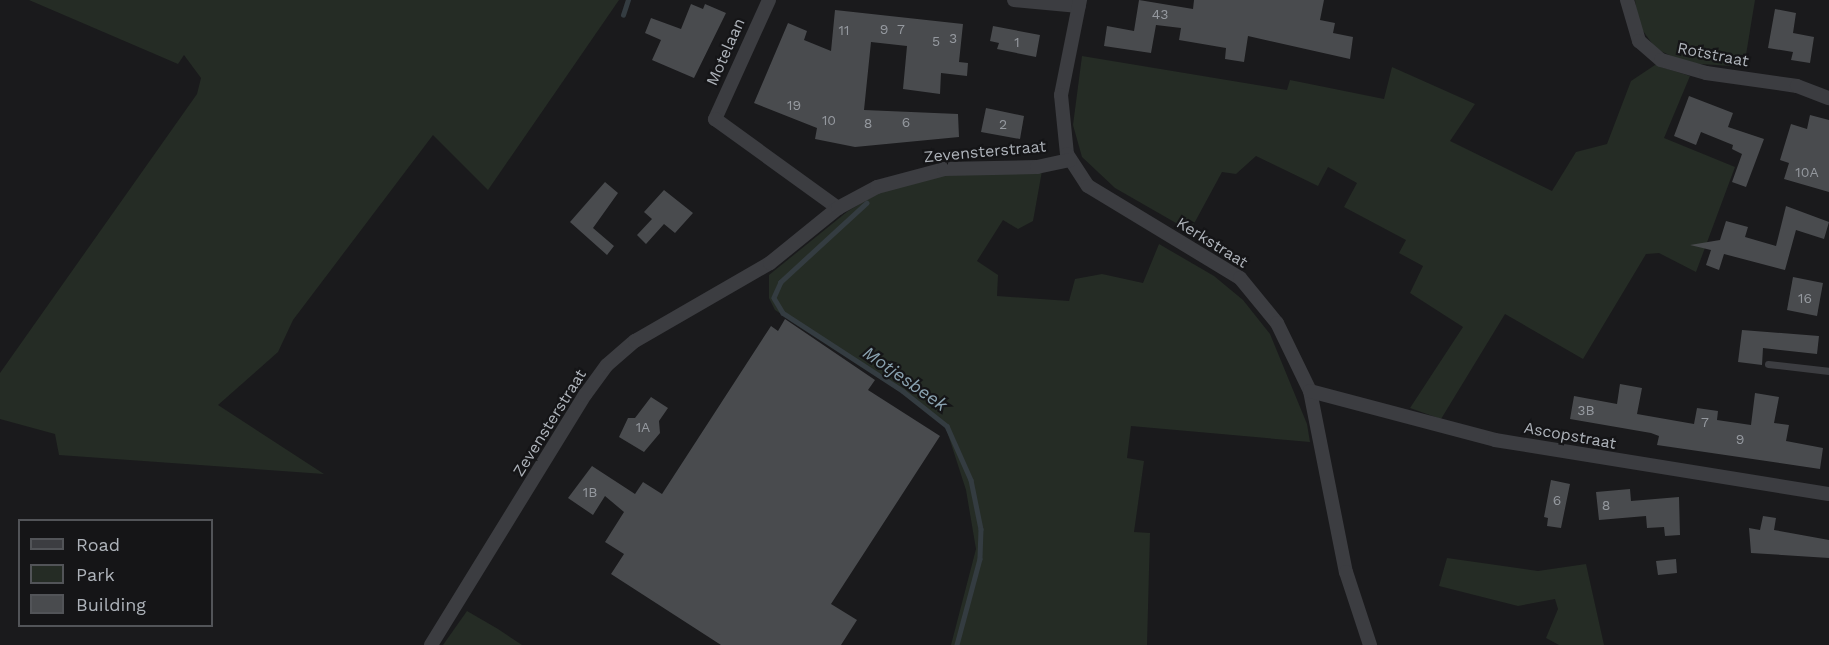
<!DOCTYPE html>
<html>
<head>
<meta charset="utf-8">
<style>
	body { margin:0 }
	#map { position:relative; width:1829px; height:645px; overflow:hidden; background:#1a1a1c; font-family:"Work Sans",sans-serif }
	div>[style] { position:absolute }
	.green>* { inset:0; background:#252c25 }
	.stream>* { height:4.5px; margin:-2.25px; padding:0 2.25px; transform-origin:2.25px; border-radius:2.25px; background:#343c41 }
	.building>* { inset:0; background:#494b4e }
	.lane>* { height:7px; margin:-3.5px; padding:0 3.5px; transform-origin:3.5px; border-radius:3.5px; background:#3c3d41 }
	.street>* { height:14px; margin:-7px; padding:0 7px; transform-origin:7px; border-radius:7px; background:#3c3d41 }
	span { translate:-50% -50%; white-space:nowrap; text-align:center; line-height:1.15; -webkit-text-stroke:4.5px #151517; paint-order:stroke }
	.number-label { font-size:14px; color:#95999f }
	.number-label span { -webkit-text-stroke-width:0 }
	.street-label { font-size:16px; color:#aeb3ba }
	.water-label { font-size:18px; color:#8aa2b0; font-style:italic }
	.legend { position:absolute; left:18px; top:519px; width:195px; height:108px; box-sizing:border-box; background:#151517; border:2px solid #525458; margin:0; padding:8px 10px; list-style:none; font-size:18px; color:#aeb3ba }
	.legend li { display:flex; align-items:center; gap:12px; height:30px }
	.legend b { width:30px; border:2px solid #525458 }
</style>
</head>
<body>
<div id="map">
	<div class="green">
		<i style="clip-path:polygon(29px 0,619px 0,488px 190px,433px 135px,293px 320px,278px 352px,218px 405px,324px 474px,59px 455px,55px 434px,0 419px,0 373px,197px 94px,201px 78px,184px 55px,178px 64px)"></i>
		<i style="clip-path:polygon(1635px 0,1755px 0,1744px 67px,1687px 63px,1656px 49px,1638px 24px)"></i>
		<i style="clip-path:polygon(1082px 56px,1287px 90px,1290px 80px,1384px 99px,1392px 67px,1475px 104px,1450px 141px,1552px 191px,1576px 152px,1607px 144px,1631px 81px,1655px 65px,1690px 76px,1664px 138px,1735px 167px,1696px 272px,1659px 253px,1646px 254px,1583px 359px,1505px 314px,1441px 419px,1410px 408px,1463px 327px,1410px 293px,1423px 266px,1399px 253px,1406px 240px,1344px 207px,1357px 183px,1328px 167px,1318px 186px,1256px 156px,1236px 174px,1222px 172px,1190px 231px,1115px 188px,1082px 157px,1073px 125px)"></i>
		<i style="clip-path:polygon(1042px 171px,1033px 221px,1018px 229px,1003px 220px,977px 261px,998px 275px,997px 296px,1069px 301px,1075px 279px,1102px 274px,1143px 283px,1159px 244px,1214px 276px,1243px 300px,1270px 334px,1307px 424px,1310px 442px,1131px 426px,1127px 458px,1144px 461px,1134px 532px,1150px 533px,1147px 645px,951px 645px,976px 549px,966px 490px,946px 428px,918px 403px,775px 310px,769px 298px,769px 275px,848px 211px,891px 186px,927px 175px)"></i>
		<i style="clip-path:polygon(1447px 558px,1538px 571px,1586px 564px,1604px 645px,1559px 645px,1546px 638px,1558px 609px,1555px 599px,1518px 606px,1439px 586px)"></i>
		<i style="clip-path:polygon(467px 611px,498px 629px,522px 645px,443px 645px)"></i>
	</div>
	<div class="stream">
		<i style="left:623px;top:15px;width:16px;rotate:-72deg"></i>
		<i style="left:867px;top:203px;width:117px;rotate:137.4deg"></i>
		<i style="left:781px;top:282px;width:17px;rotate:114deg"></i>
		<i style="left:774px;top:298px;width:17px;rotate:59deg"></i>
		<i style="left:783px;top:313px;width:143px;rotate:33deg"></i>
		<i style="left:903px;top:391px;width:56px;rotate:38.5deg"></i>
		<i style="left:947px;top:426px;width:59px;rotate:66deg"></i>
		<i style="left:971px;top:480px;width:50px;rotate:78.5deg"></i>
		<i style="left:981px;top:529px;width:30px;rotate:92deg"></i>
		<i style="left:980px;top:559px;width:89px;rotate:105deg"></i>
	</div>
	<div class="building">
		<i style="clip-path:polygon(1139px 0,1193px 9px,1194px 0,1324px 0,1320px 20px,1335px 23px,1333px 33px,1353px 37px,1350px 59px,1248px 36px,1244px 62px,1225px 59px,1226px 48px,1179px 40px,1181px 28px,1156px 25px,1151px 53px,1104px 46px,1107px 26px,1134px 31px)"></i>
		<i style="clip-path:polygon(691px 4px,703px 9px,705px 4px,726px 13px,694px 78px,652px 60px,661px 40px,645px 33px,651px 18px,681px 29px)"></i>
		<i style="clip-path:polygon(1775px 9px,1796px 13px,1793px 33px,1814px 37px,1810px 63px,1791px 60px,1793px 52px,1768px 48px)"></i>
		<i style="clip-path:polygon(835px 10px,963px 24px,959px 62px,968px 63px,967px 76px,941px 73px,940px 94px,903px 89px,907px 46px,871px 42px,864px 110px,958px 114px,959px 137px,855px 147px,815px 139px,817px 128px,754px 103px,788px 23px,807px 31px,804px 40px,831px 51px)"></i>
		<i style="clip-path:polygon(993px 26px,1040px 35px,1036px 57px,997px 49px,999px 43px,990px 41px)"></i>
		<i style="clip-path:polygon(1689px 96px,1733px 113px,1728px 127px,1764px 139px,1746px 187px,1732px 182px,1742px 154px,1732px 149px,1733px 145px,1701px 132px,1696px 145px,1674px 136px)"></i>
		<i style="clip-path:polygon(986px 108px,1024px 116px,1020px 139px,981px 132px)"></i>
		<i style="clip-path:polygon(1810px 115px,1829px 120px,1829px 192px,1784px 179px,1789px 163px,1780px 160px,1791px 124px,1807px 129px)"></i>
		<i style="clip-path:polygon(605px 182px,618px 193px,593px 228px,614px 246px,607px 255px,570px 222px)"></i>
		<i style="clip-path:polygon(664px 190px,693px 213px,675px 233px,664px 224px,646px 244px,637px 235px,652px 219px,644px 212px)"></i>
		<i style="clip-path:polygon(1786px 206px,1829px 222px,1824px 239px,1796px 230px,1785px 270px,1724px 254px,1719px 270px,1706px 265px,1711px 250px,1690px 245px,1720px 240px,1726px 221px,1748px 227px,1745px 237px,1776px 246px)"></i>
		<i style="clip-path:polygon(1793px 277px,1823px 283px,1817px 316px,1787px 310px)"></i>
		<i style="clip-path:polygon(785px 319px,875px 380px,868px 390px,940px 436px,831px 604px,857px 620px,841px 645px,721px 645px,611px 574px,624px 554px,605px 542px,624px 512px,605px 496px,593px 515px,568px 498px,592px 466px,635px 494px,643px 482px,662px 494px,771px 326px,778px 331px)"></i>
		<i style="clip-path:polygon(1742px 330px,1819px 336px,1817px 354px,1763px 348px,1762px 365px,1738px 362px)"></i>
		<i style="clip-path:polygon(1620px 384px,1642px 388px,1637px 414px,1694px 424px,1697px 408px,1718px 411px,1717px 420px,1751px 425px,1755px 393px,1779px 397px,1774px 423px,1789px 425px,1786px 441px,1823px 448px,1820px 469px,1657px 445px,1659px 436px,1651px 433px,1570px 419px,1574px 396px,1617px 404px)"></i>
		<i style="clip-path:polygon(651px 397px,668px 408px,659px 421px,660px 433px,644px 452px,619px 437px,628px 418px,635px 418px)"></i>
		<i style="clip-path:polygon(1551px 480px,1570px 484px,1561px 528px,1547px 526px,1548px 518px,1544px 517px)"></i>
		<i style="clip-path:polygon(1630px 489px,1631px 501px,1679px 497px,1680px 535px,1665px 536px,1664px 527px,1647px 528px,1646px 516px,1599px 520px,1596px 492px)"></i>
		<i style="clip-path:polygon(1763px 516px,1776px 518px,1774px 530px,1829px 540px,1829px 558px,1751px 553px,1749px 528px,1760px 530px)"></i>
		<i style="clip-path:polygon(1676px 559px,1677px 573px,1658px 575px,1656px 561px)"></i>
	</div>
	<div class="lane">
		<i style="left:1768px;top:364px;width:61px;rotate:6.5deg"></i>
	</div>
	<div class="street">
		<i style="left:769px;top:0;width:131px;rotate:114.4deg"></i>
		<i style="left:715px;top:119px;width:152px;rotate:35.9deg"></i>
		<i style="left:1014px;top:0;width:65px;rotate:5.3deg"></i>
		<i style="left:1080px;top:0;width:97px;rotate:101.3deg"></i>
		<i style="left:1061px;top:95px;width:59px;rotate:84.2deg"></i>
		<i style="left:1067px;top:154px;width:38px;rotate:57deg"></i>
		<i style="left:1088px;top:186px;width:178px;rotate:31.2deg"></i>
		<i style="left:1240px;top:278px;width:58px;rotate:50.6deg"></i>
		<i style="left:1277px;top:323px;width:76px;rotate:64.1deg"></i>
		<i style="left:1310px;top:391px;width:185px;rotate:78.8deg"></i>
		<i style="left:1346px;top:572px;width:77px;rotate:71.8deg"></i>
		<i style="left:1627px;top:0;width:43px;rotate:73.7deg"></i>
		<i style="left:1639px;top:41px;width:29px;rotate:41deg"></i>
		<i style="left:1661px;top:60px;width:47px;rotate:16.1deg"></i>
		<i style="left:1706px;top:73px;width:92px;rotate:8.1deg"></i>
		<i style="left:1797px;top:86px;width:34px;rotate:21deg"></i>
		<i style="left:1310px;top:391px;width:191px;rotate:14.8deg"></i>
		<i style="left:1495px;top:440px;width:338px;rotate:9.2deg"></i>
		<i style="left:431px;top:645px;width:294px;rotate:-58.4deg"></i>
		<i style="left:585px;top:395px;width:37px;rotate:-54deg"></i>
		<i style="left:607px;top:365px;width:37px;rotate:-41deg"></i>
		<i style="left:635px;top:341px;width:156px;rotate:-30deg"></i>
		<i style="left:770px;top:263px;width:87px;rotate:-39deg"></i>
		<i style="left:838px;top:208px;width:44px;rotate:-28.3deg"></i>
		<i style="left:877px;top:187px;width:69px;rotate:-15deg"></i>
		<i style="left:944px;top:169px;width:93px;rotate:-1.2deg"></i>
		<i style="left:1037px;top:167px;width:34px;rotate:-12deg"></i>
	</div>
	<div class="number-label">
		<span style="left:1160px;top:14px">43</span>
		<span style="left:884px;top:29px">9</span>
		<span style="left:901px;top:29px">7</span>
		<span style="left:844px;top:30px">11</span>
		<span style="left:953px;top:38px">3</span>
		<span style="left:936px;top:41px">5</span>
		<span style="left:1017px;top:42px">1</span>
		<span style="left:794px;top:105px">19</span>
		<span style="left:829px;top:120px">10</span>
		<span style="left:906px;top:122px">6</span>
		<span style="left:868px;top:123px">8</span>
		<span style="left:1003px;top:124px">2</span>
		<span style="left:1807px;top:172px">10A</span>
		<span style="left:1805px;top:298px">16</span>
		<span style="left:1586px;top:410px">3B</span>
		<span style="left:1705px;top:422px">7</span>
		<span style="left:643px;top:427px">1A</span>
		<span style="left:1740px;top:439px">9</span>
		<span style="left:590px;top:492px">1B</span>
		<span style="left:1557px;top:500px">6</span>
		<span style="left:1606px;top:505px">8</span>
	</div>
	<div class="street-label">
		<span style="left:726px;top:52px;rotate:-66deg">Motelaan</span>
		<span style="left:1713px;top:55px;rotate:11deg">Rotstraat</span>
		<span style="left:985px;top:152px;rotate:-5deg">Zevensterstraat</span>
		<span style="left:1212px;top:243px;rotate:32deg">Kerkstraat</span>
		<span style="left:550px;top:423px;rotate:-58deg">Zevensterstraat</span>
		<span style="left:1570px;top:436px;rotate:10deg">Ascopstraat</span>
	</div>
	<div class="water-label">
		<span style="left:905px;top:379px;rotate:35deg">Motjesbeek</span>
	</div>
	<ul class="legend">
	<li><b style="height:8px;background:#3c3d41"></b>Road</li>
	<li><b style="height:16px;background:#252c25"></b>Park</li>
	<li><b style="height:16px;background:#494b4e"></b>Building</li>
	</ul>
</div>
</body>
</html>
